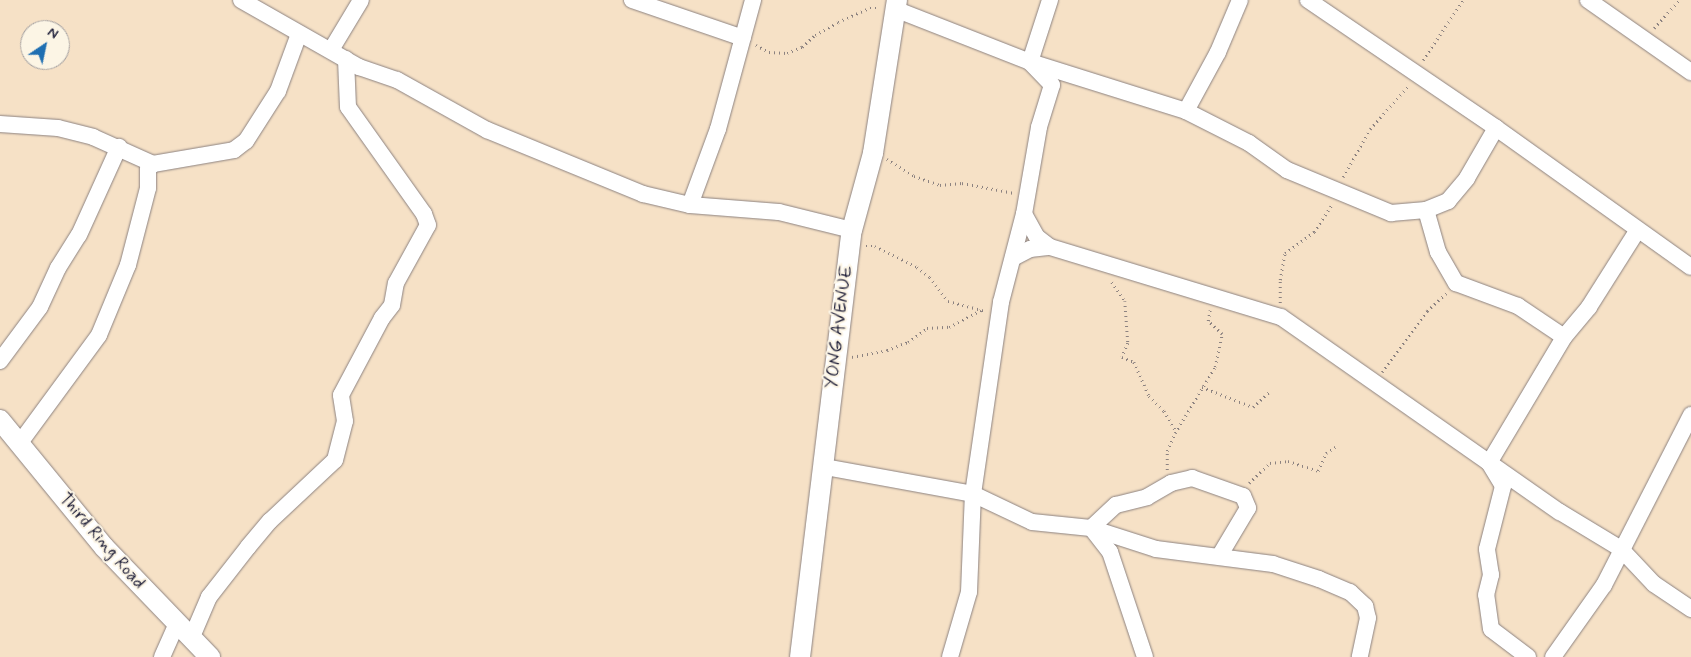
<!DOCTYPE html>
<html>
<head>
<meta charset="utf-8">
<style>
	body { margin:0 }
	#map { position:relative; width:1691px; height:657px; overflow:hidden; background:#f6e1c6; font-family:Mynerve,sans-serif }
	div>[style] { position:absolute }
	.path>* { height:2.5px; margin-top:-1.25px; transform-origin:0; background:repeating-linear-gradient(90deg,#8c8280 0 1px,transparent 0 5px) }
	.roads { filter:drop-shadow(0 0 1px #8c8280) drop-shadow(0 0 1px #8c8280) }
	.minor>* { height:16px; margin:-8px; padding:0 8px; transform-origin:8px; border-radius:8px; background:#fff }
	.tertiary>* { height:20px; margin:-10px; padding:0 10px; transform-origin:10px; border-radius:10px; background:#fff }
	span { translate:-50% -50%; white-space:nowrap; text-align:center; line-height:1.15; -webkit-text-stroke:4px #fcf5e5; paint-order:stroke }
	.street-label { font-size:18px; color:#22223b }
	.north { position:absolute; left:20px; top:20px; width:50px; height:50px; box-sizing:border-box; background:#fcf5e5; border:1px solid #a5a1a1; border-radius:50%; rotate:34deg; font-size:14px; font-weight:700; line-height:20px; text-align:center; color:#22223b }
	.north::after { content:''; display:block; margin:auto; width:18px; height:22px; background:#1f6fb2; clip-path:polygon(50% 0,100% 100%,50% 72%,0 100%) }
</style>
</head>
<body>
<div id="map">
	<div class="path">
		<i style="left:1654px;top:28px;width:38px;rotate:-48deg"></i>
		<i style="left:756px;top:45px;width:15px;rotate:28deg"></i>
		<i style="left:769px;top:52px;width:18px;rotate:3deg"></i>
		<i style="left:787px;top:53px;width:16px;rotate:-22deg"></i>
		<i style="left:802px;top:47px;width:18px;rotate:-43deg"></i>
		<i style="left:815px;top:35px;width:26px;rotate:-29deg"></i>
		<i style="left:838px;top:22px;width:35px;rotate:-24deg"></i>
		<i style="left:870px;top:8px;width:9px"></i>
		<i style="left:1423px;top:60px;width:72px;rotate:-56.3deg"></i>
		<i style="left:887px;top:159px;width:32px;rotate:32deg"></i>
		<i style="left:914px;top:176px;width:28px;rotate:19deg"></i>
		<i style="left:940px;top:185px;width:22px;rotate:-5deg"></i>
		<i style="left:962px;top:183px;width:53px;rotate:10.9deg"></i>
		<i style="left:1343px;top:177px;width:55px;rotate:-60.6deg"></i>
		<i style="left:1370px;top:129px;width:57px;rotate:-48.5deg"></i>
		<i style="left:866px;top:246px;width:9px"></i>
		<i style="left:875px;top:246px;width:47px;rotate:26.6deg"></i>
		<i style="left:917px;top:267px;width:16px;rotate:38deg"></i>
		<i style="left:930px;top:277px;width:30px;rotate:53deg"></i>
		<i style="left:948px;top:301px;width:39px;rotate:15deg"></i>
		<i style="left:1112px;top:282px;width:23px;rotate:56deg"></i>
		<i style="left:1125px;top:301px;width:42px;rotate:85.9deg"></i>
		<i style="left:1128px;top:343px;width:15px;rotate:113deg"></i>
		<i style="left:1122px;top:357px;width:13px;rotate:23deg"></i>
		<i style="left:1134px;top:362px;width:37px;rotate:66deg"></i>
		<i style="left:1149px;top:396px;width:21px;rotate:45deg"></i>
		<i style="left:1164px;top:411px;width:23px;rotate:59deg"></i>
		<i style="left:1280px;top:303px;width:23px;rotate:-90deg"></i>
		<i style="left:1280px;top:280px;width:27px;rotate:-80deg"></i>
		<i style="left:1285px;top:253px;width:36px;rotate:-36deg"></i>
		<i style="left:1314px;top:232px;width:33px;rotate:-57deg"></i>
		<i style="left:852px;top:357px;width:36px;rotate:-11deg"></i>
		<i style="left:887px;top:350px;width:22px;rotate:-21deg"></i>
		<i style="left:908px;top:342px;width:24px;rotate:-36deg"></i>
		<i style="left:927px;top:328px;width:22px;rotate:-3deg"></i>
		<i style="left:949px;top:327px;width:36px;rotate:-28deg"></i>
		<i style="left:1382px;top:372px;width:76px;rotate:-53.6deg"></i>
		<i style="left:1427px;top:311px;width:26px;rotate:-43deg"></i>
		<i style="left:1202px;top:387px;width:55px;rotate:21.4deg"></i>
		<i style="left:1253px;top:407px;width:23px;rotate:-43deg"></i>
		<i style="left:1167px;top:470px;width:19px;rotate:-90deg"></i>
		<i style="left:1167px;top:451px;width:20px;rotate:-66deg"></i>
		<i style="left:1175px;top:433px;width:77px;rotate:-58.8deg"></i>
		<i style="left:1215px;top:367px;width:34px;rotate:-78deg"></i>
		<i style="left:1222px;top:334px;width:19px;rotate:-137deg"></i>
		<i style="left:1208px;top:321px;width:11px;rotate:-80deg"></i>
		<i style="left:1249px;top:483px;width:29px;rotate:-44deg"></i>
		<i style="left:1270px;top:463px;width:18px;rotate:-6deg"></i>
		<i style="left:1288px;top:461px;width:32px;rotate:18deg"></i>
		<i style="left:1318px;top:471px;width:20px;rotate:-66deg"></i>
		<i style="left:1326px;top:453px;width:11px;rotate:-34deg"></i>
	</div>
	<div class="roads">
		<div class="minor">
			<i style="left:241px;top:0;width:136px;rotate:29.6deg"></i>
			<i style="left:359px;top:67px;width:40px;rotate:18.9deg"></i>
			<i style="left:397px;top:80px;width:103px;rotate:29.1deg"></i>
			<i style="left:487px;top:130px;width:169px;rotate:22.3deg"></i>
			<i style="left:643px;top:194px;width:48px;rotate:13.2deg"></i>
			<i style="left:690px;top:205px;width:89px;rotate:4.5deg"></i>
			<i style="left:779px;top:212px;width:75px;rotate:13.9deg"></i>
			<i style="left:632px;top:0;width:117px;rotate:18.9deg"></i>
			<i style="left:1308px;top:0;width:227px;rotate:34.2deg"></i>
			<i style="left:1496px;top:128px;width:239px;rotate:35.5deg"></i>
			<i style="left:1588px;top:0;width:126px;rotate:35deg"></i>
			<i style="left:895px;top:9px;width:145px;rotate:21.4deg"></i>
			<i style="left:1030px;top:62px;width:164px;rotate:17.4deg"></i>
			<i style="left:1186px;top:111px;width:71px;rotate:26.9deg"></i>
			<i style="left:1249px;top:143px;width:47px;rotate:35.4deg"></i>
			<i style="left:1287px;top:170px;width:113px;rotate:22.5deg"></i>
			<i style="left:1391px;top:213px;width:35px;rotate:-5deg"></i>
			<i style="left:1426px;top:210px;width:24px;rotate:-22deg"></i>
			<i style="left:1448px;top:201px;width:30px;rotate:-50deg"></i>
			<i style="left:1467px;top:178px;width:58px;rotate:-59.9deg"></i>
			<i style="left:331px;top:50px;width:58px;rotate:-59deg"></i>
			<i style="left:1186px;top:111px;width:67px;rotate:-61.5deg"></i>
			<i style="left:1218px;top:52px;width:56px;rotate:-67.1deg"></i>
			<i style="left:0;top:124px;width:58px;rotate:3.9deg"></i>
			<i style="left:58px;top:128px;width:36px;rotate:14deg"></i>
			<i style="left:93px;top:137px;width:66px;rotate:24.2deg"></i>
			<i style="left:153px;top:164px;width:82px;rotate:-9.8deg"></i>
			<i style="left:234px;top:150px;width:15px;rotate:-37deg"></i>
			<i style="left:246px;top:141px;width:59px;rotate:-57.4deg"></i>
			<i style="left:278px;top:91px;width:61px;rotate:-69.8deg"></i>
			<i style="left:690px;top:205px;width:81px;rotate:-69.8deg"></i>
			<i style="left:718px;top:129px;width:134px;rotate:-74.8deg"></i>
			<i style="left:1426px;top:210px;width:44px;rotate:74.1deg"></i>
			<i style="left:1438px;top:252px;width:36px;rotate:60deg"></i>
			<i style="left:1456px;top:283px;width:66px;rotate:20.4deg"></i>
			<i style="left:1518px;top:306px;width:55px;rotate:34deg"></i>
			<i style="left:1024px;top:214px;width:26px;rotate:61deg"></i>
			<i style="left:1037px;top:237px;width:16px;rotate:38deg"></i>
			<i style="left:1013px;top:258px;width:19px;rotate:-28deg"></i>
			<i style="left:1030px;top:249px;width:20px;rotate:-6deg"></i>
			<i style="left:1050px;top:247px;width:241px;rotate:16.9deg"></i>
			<i style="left:1281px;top:317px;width:340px;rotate:35deg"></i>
			<i style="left:1560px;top:512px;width:71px;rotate:31.2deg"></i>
			<i style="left:1621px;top:549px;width:48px;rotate:46.7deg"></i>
			<i style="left:1654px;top:584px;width:45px;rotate:34deg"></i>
			<i style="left:0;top:361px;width:67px;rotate:-53.5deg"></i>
			<i style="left:40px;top:307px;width:43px;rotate:-65.2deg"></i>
			<i style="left:58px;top:268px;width:39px;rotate:-58deg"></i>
			<i style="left:79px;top:235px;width:97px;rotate:-65.6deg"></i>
			<i style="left:19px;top:444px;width:135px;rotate:-53.7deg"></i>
			<i style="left:99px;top:335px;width:76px;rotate:-67.5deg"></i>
			<i style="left:128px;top:265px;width:80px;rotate:-75.4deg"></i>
			<i style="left:148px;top:188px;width:19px;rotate:-90deg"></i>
			<i style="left:148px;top:169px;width:7px;rotate:-45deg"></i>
			<i style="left:825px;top:467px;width:150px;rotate:10.3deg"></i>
			<i style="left:973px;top:494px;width:65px;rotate:25.4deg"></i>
			<i style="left:1032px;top:522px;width:59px;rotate:5.8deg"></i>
			<i style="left:1091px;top:528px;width:68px;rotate:17.9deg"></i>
			<i style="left:1156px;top:549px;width:118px;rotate:7.3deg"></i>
			<i style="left:1273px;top:564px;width:48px;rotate:18.1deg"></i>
			<i style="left:1319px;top:579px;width:34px;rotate:23deg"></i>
			<i style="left:1350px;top:592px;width:21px;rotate:43deg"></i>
			<i style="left:1365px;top:606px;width:12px;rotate:76deg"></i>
			<i style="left:1368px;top:618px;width:40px;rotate:102deg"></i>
			<i style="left:191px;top:639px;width:46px;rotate:-66.8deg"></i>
			<i style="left:209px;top:597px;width:63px;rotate:-52deg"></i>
			<i style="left:248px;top:547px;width:34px;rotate:-50deg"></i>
			<i style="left:270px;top:521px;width:89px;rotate:-43.2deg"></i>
			<i style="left:335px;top:460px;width:40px;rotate:-75.6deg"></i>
			<i style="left:345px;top:421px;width:26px;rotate:-99deg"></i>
			<i style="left:341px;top:395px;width:87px;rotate:-62deg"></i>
			<i style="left:382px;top:318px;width:16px;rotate:-52deg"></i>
			<i style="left:392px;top:305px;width:22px;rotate:-80deg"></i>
			<i style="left:396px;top:283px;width:66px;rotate:-61.1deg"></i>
			<i style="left:428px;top:225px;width:12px;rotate:-110deg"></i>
			<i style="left:424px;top:214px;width:131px;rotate:-125.4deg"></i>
			<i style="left:348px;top:107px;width:48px;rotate:-92.4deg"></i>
			<i style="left:162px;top:657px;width:35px;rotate:-66deg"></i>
			<i style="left:950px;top:657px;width:68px;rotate:-73.7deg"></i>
			<i style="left:969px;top:592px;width:98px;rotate:-87.7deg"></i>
			<i style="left:973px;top:494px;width:194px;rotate:-81.7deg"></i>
			<i style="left:1001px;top:302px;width:91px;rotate:-75.4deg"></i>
			<i style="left:1024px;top:214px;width:88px;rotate:-80.2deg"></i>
			<i style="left:1039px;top:127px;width:44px;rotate:-72.8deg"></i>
			<i style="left:1052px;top:85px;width:32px;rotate:-134deg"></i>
			<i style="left:1030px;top:62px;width:65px;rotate:-72.1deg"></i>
			<i style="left:1145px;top:657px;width:111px;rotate:-108.4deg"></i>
			<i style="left:1110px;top:552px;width:31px;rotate:-128deg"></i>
			<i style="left:1091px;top:528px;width:34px;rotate:-43deg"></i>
			<i style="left:1116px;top:505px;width:32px;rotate:-14deg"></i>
			<i style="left:1147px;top:497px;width:28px;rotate:-30deg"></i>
			<i style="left:1171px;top:483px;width:22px;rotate:-13deg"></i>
			<i style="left:1192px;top:478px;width:54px;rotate:19.4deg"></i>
			<i style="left:1243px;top:496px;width:13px;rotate:67deg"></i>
			<i style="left:1248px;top:508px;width:55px;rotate:120.8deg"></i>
			<i style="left:1528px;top:657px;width:46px;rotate:-142.9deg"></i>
			<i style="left:1491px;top:629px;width:34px;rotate:-98deg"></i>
			<i style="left:1486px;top:595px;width:21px;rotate:-76deg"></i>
			<i style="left:1491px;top:575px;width:26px;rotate:-99deg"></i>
			<i style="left:1487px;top:549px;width:65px;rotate:-75.7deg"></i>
			<i style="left:1503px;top:486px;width:27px;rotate:-121deg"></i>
			<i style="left:1489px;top:463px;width:147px;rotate:-59.2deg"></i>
			<i style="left:1564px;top:337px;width:39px;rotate:-50deg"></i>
			<i style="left:1589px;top:307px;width:90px;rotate:-57.7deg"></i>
			<i style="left:1553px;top:657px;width:88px;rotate:-54.7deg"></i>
			<i style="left:1604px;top:585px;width:191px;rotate:-62.9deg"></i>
		</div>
		<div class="tertiary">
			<i style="left:0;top:420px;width:164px;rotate:50.7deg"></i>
			<i style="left:104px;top:547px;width:153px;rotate:46.1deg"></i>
			<i style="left:800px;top:657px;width:430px;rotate:-83.1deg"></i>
			<i style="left:852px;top:230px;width:80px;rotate:-74.7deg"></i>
			<i style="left:873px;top:153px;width:155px;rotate:-81.1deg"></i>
		</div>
	</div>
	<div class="street-label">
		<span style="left:839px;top:327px;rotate:-83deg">YONG AVENUE</span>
		<span style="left:102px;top:541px;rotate:49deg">Third Ring Road</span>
	</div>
	<div class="north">N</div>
</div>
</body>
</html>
